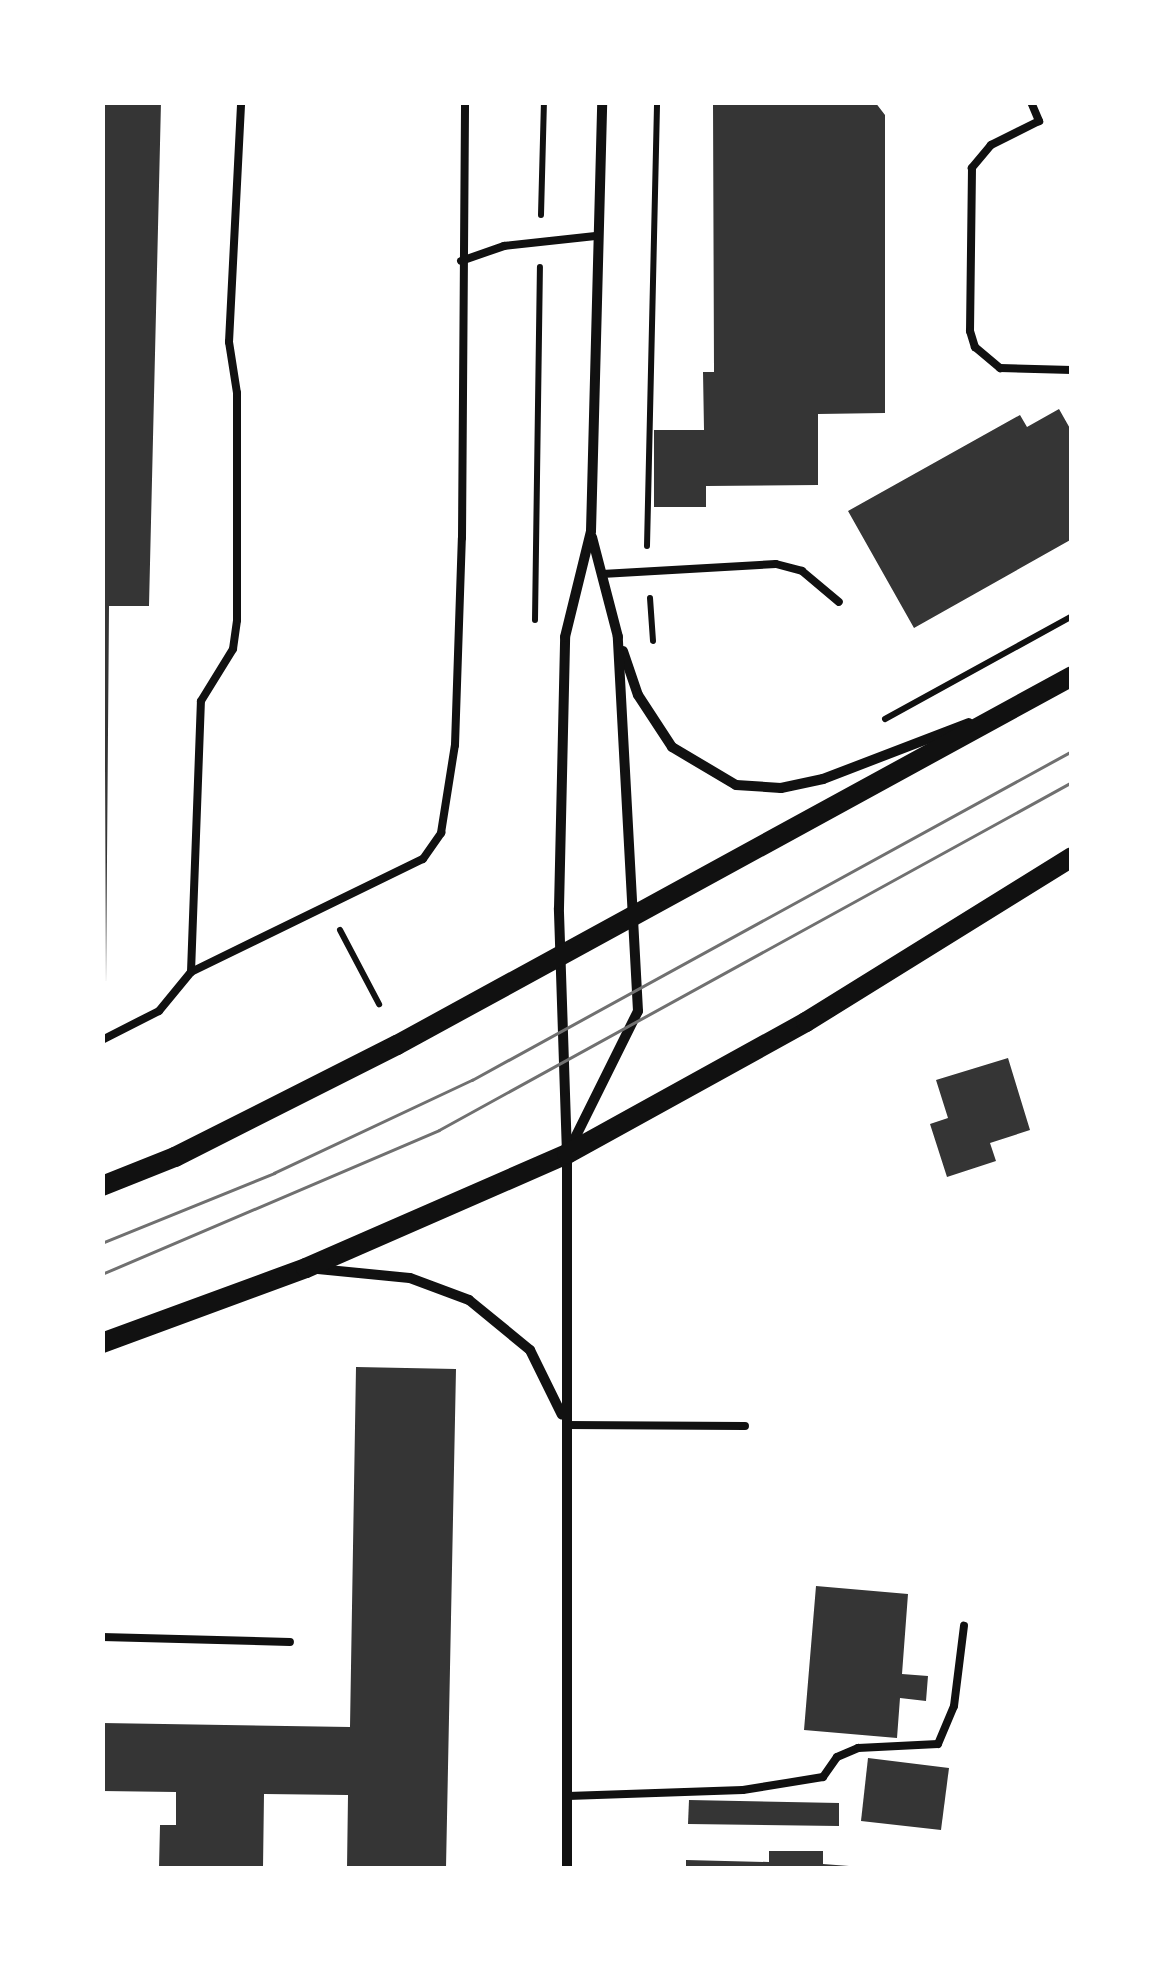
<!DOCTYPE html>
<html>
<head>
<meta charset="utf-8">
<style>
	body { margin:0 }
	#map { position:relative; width:1174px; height:1971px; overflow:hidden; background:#fff; font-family:"Sofia Sans Condensed",sans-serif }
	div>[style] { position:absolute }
	.building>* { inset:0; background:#353535 }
	.path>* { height:6px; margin:-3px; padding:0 3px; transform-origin:3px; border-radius:3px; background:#111 }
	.service>* { height:8px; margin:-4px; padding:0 4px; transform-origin:4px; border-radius:4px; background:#111 }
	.minor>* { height:10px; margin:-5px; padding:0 5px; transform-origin:5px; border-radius:5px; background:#111 }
	.secondary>* { height:20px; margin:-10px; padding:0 10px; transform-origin:10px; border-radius:10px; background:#111 }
	.tram>* { height:2.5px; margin:-1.25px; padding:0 1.25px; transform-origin:1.25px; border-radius:1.25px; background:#707070 }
	span { translate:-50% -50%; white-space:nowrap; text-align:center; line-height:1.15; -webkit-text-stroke:9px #fff; paint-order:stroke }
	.frame { position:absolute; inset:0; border:105px solid #fff; pointer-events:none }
</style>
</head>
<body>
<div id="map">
	<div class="building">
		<i style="clip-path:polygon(102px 102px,161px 102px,149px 606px,109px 606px,106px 987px)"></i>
		<i style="clip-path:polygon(713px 102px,875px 102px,885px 115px,885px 413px,818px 414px,818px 485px,706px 486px,706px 507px,654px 507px,654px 430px,704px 430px,703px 372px,714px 372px)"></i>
		<i style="clip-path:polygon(1059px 409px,1072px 432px,1072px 539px,914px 628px,848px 511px,1020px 415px,1027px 427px)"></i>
		<i style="clip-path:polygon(1008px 1058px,1030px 1130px,990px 1143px,996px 1161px,947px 1177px,930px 1124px,948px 1118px,936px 1080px)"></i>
		<i style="clip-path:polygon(356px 1367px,456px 1369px,446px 1868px,347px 1868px,348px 1795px,264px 1794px,263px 1868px,159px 1868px,160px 1825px,176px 1825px,176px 1792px,102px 1791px,102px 1723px,350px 1727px)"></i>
		<i style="clip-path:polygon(816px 1586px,908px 1594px,902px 1674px,928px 1676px,926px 1701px,900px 1698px,897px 1738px,804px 1730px)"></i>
		<i style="clip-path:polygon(868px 1758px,949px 1768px,941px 1830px,861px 1821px)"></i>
		<i style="clip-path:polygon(689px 1800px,839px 1803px,839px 1826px,688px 1824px)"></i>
		<i style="clip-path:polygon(769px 1851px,823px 1851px,823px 1864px,875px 1868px,686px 1868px,686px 1860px,769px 1862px)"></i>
	</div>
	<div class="path">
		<i style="left:541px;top:215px;width:113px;rotate:-88.5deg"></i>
		<i style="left:647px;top:546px;width:444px;rotate:-88.7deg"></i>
		<i style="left:650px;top:598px;width:43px;rotate:86deg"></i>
		<i style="left:535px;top:620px;width:353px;rotate:-89.2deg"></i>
		<i style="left:885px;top:719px;width:213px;rotate:-28.8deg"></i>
		<i style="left:340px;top:930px;width:84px;rotate:62.2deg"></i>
	</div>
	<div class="service">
		<i style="left:1031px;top:102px;width:21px;rotate:67deg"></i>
		<i style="left:1039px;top:121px;width:54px;rotate:153.4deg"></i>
		<i style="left:991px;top:145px;width:30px;rotate:130deg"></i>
		<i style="left:972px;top:168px;width:163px;rotate:90.7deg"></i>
		<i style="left:970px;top:331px;width:17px;rotate:73deg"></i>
		<i style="left:975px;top:347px;width:33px;rotate:40deg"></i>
		<i style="left:1000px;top:368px;width:72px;rotate:1.6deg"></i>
		<i style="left:461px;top:261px;width:46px;rotate:-19.2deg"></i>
		<i style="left:504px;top:246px;width:92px;rotate:-6.3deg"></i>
		<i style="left:602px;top:574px;width:174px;rotate:-3.3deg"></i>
		<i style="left:776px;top:564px;width:27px;rotate:15deg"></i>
		<i style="left:802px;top:571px;width:48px;rotate:40deg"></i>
		<i style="left:191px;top:972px;width:271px;rotate:-87.9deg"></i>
		<i style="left:201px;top:701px;width:61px;rotate:-58.4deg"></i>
		<i style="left:233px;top:649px;width:29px;rotate:-82deg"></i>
		<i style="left:237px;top:620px;width:227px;rotate:-90deg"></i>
		<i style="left:237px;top:393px;width:52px;rotate:-98.9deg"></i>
		<i style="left:229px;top:342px;width:240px;rotate:-87.1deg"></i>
		<i style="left:102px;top:1040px;width:64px;rotate:-27deg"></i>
		<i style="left:159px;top:1011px;width:50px;rotate:-50.6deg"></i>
		<i style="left:191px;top:972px;width:258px;rotate:-26deg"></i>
		<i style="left:423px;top:859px;width:32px;rotate:-55deg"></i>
		<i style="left:441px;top:833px;width:89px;rotate:-81deg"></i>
		<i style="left:455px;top:745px;width:207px;rotate:-88.1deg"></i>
		<i style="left:462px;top:538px;width:436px;rotate:-89.6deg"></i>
		<i style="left:566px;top:1425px;width:179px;rotate:0.3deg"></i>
		<i style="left:102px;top:1637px;width:188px;rotate:1.5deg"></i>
		<i style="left:568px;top:1796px;width:175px;rotate:-2deg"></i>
		<i style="left:743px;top:1790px;width:81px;rotate:-9.2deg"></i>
		<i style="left:823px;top:1777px;width:24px;rotate:-55deg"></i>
		<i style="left:837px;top:1757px;width:23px;rotate:-23deg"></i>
		<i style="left:858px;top:1748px;width:80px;rotate:-2.9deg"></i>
		<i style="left:938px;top:1744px;width:41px;rotate:-67.2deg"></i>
		<i style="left:954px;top:1706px;width:81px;rotate:-82.9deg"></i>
	</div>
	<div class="minor">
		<i style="left:623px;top:651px;width:46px;rotate:71.2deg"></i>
		<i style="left:638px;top:695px;width:62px;rotate:56.8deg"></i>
		<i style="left:672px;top:747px;width:74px;rotate:30.7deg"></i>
		<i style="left:736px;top:785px;width:45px;rotate:3.8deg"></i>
		<i style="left:781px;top:788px;width:43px;rotate:-12.1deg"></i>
		<i style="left:823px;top:779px;width:156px;rotate:-21deg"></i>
		<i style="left:569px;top:1150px;width:155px;rotate:-63.6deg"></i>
		<i style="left:638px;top:1011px;width:375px;rotate:-93.1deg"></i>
		<i style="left:618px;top:637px;width:103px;rotate:-104.6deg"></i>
		<i style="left:318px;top:1269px;width:92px;rotate:5.6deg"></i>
		<i style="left:410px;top:1278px;width:63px;rotate:20.4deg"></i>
		<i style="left:469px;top:1300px;width:79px;rotate:39.3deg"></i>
		<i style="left:530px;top:1350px;width:72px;rotate:63.8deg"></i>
		<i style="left:567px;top:1868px;width:714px;rotate:-90deg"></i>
		<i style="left:567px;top:1154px;width:246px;rotate:-91.9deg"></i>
		<i style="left:559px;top:908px;width:271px;rotate:-88.7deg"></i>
		<i style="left:565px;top:637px;width:109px;rotate:-76.2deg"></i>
		<i style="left:591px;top:531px;width:429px;rotate:-88.5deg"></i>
	</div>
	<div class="secondary">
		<i style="left:102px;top:1186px;width:79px;rotate:-21.7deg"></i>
		<i style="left:175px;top:1157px;width:249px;rotate:-26.8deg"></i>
		<i style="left:397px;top:1045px;width:769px;rotate:-28.66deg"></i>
		<i style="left:102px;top:1343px;width:217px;rotate:-20.2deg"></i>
		<i style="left:306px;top:1268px;width:285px;rotate:-23.6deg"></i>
		<i style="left:567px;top:1154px;width:273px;rotate:-28.9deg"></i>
		<i style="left:806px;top:1022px;width:313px;rotate:-31.8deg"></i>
	</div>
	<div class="tram">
		<i style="left:102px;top:1243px;width:186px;rotate:-22.1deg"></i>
		<i style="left:274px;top:1173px;width:219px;rotate:-25.2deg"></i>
		<i style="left:472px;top:1080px;width:684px;rotate:-28.74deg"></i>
		<i style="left:102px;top:1274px;width:366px;rotate:-23.1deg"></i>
		<i style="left:439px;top:1130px;width:722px;rotate:-28.8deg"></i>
	</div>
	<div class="frame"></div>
</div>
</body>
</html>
